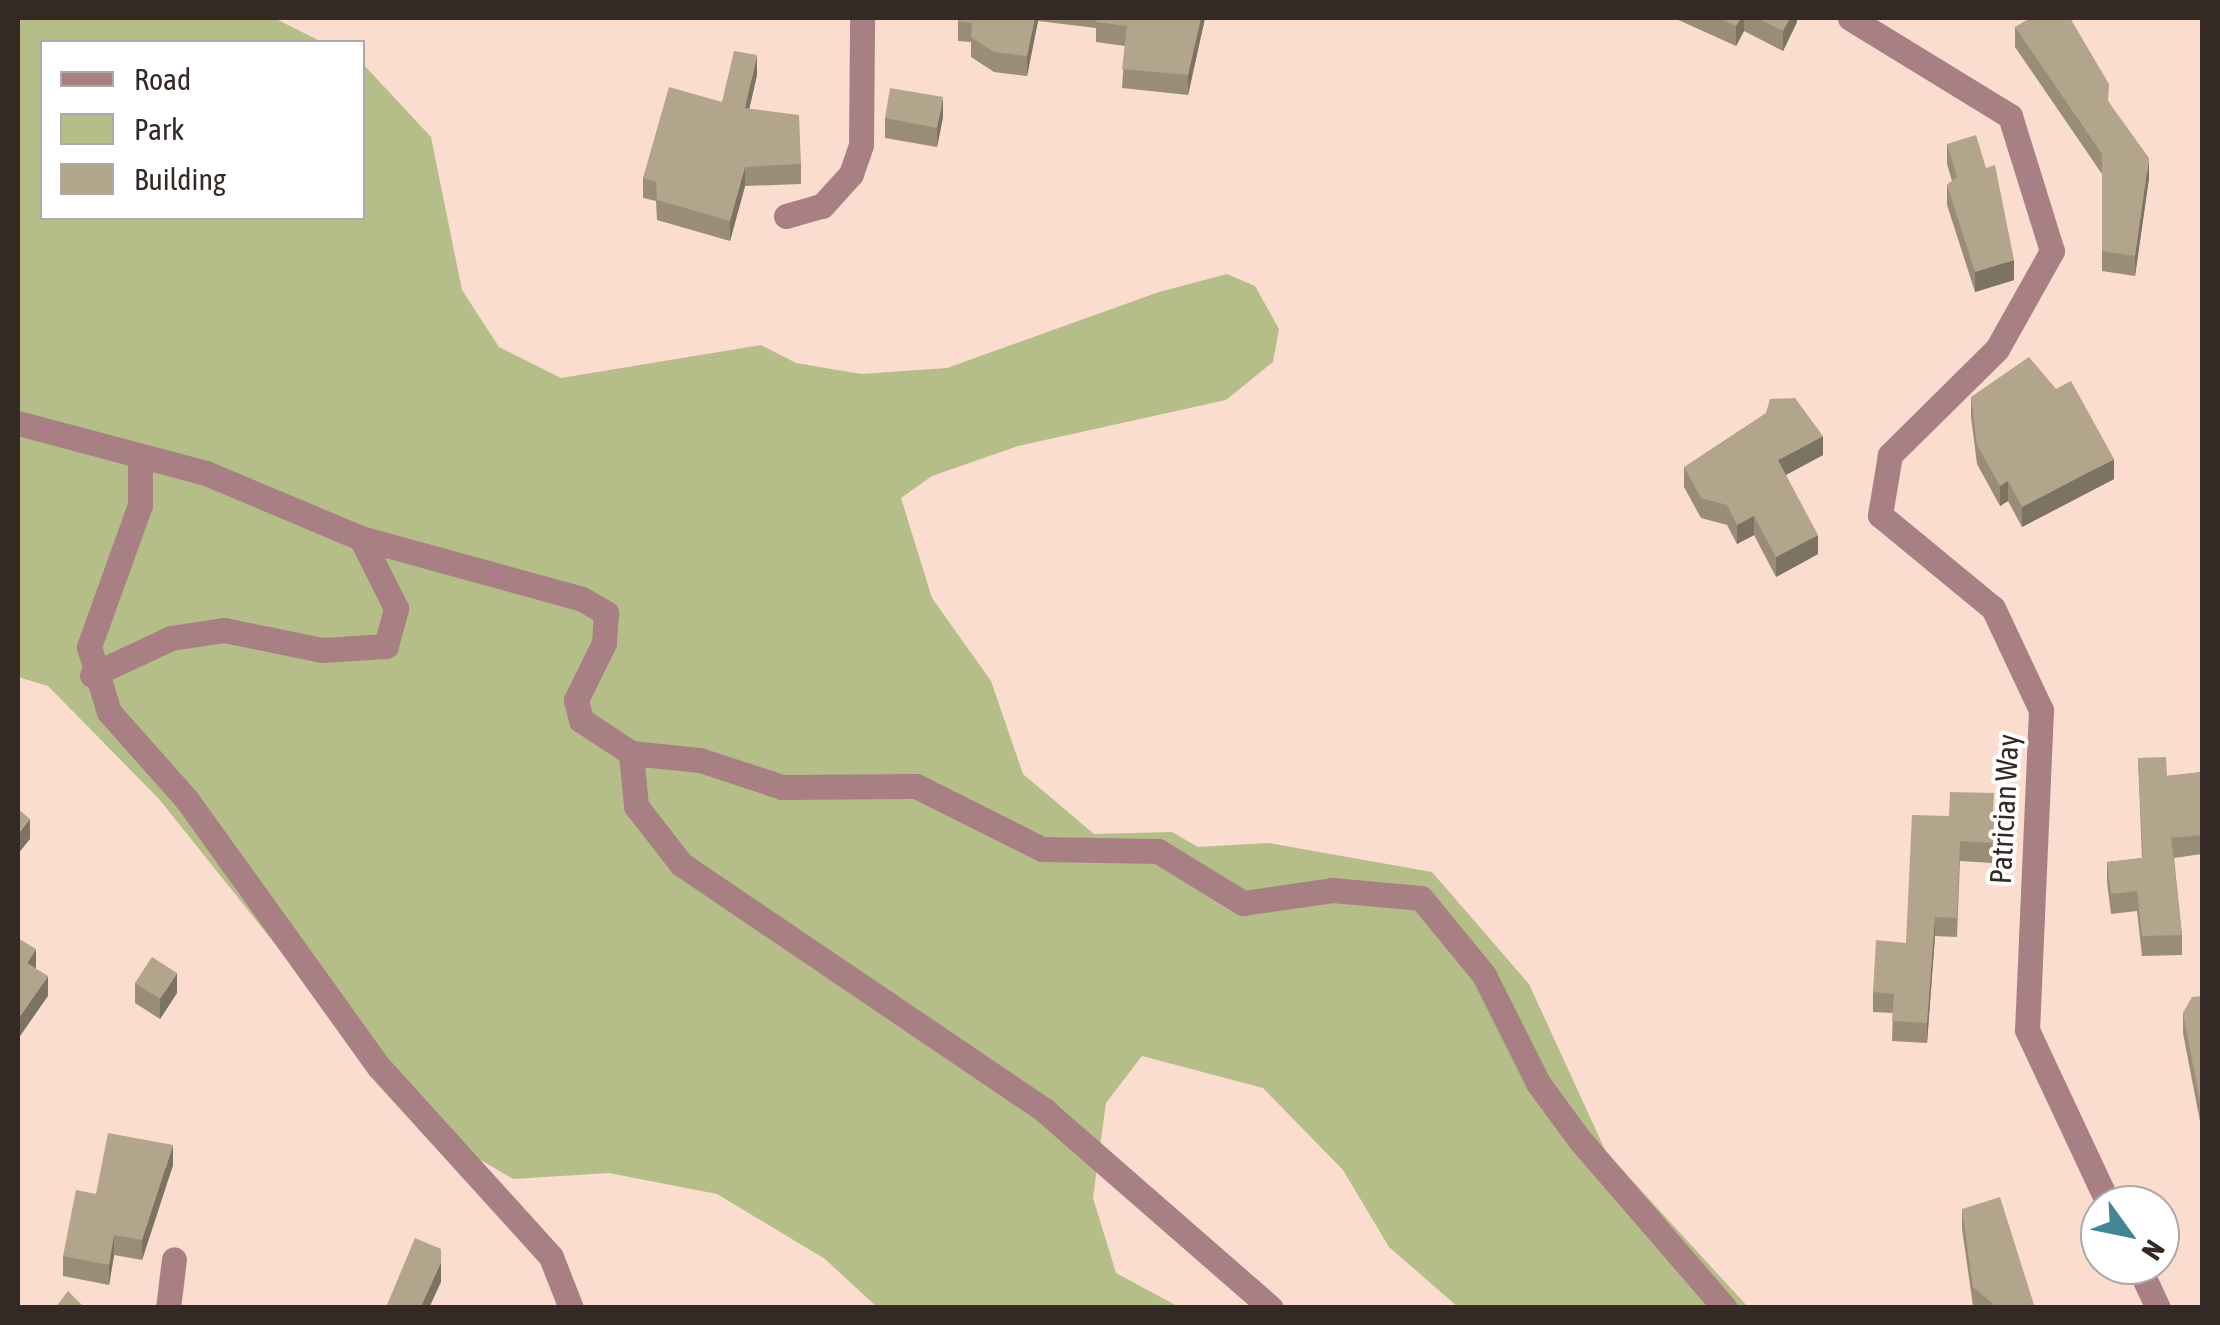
<!DOCTYPE html>
<html>
<head>
<meta charset="utf-8">
<style>
	body { margin:0 }
	#map { position:relative; width:2220px; height:1325px; overflow:hidden; background:#faddcf; font-family:"Asap Condensed",sans-serif }
	div>[style] { position:absolute }
	.green>* { inset:0; background:#b5be89 }
	.minor>* { height:25px; margin:-12.5px; padding:0 12.5px; transform-origin:12.5px; border-radius:12.5px; background:#a88084 }
	.wall>* { inset:0; background:#9a8d78 }
	.shaded-wall>* { inset:0; background:#7d7362 }
	.building>* { inset:0; background:#b3a48c }
	span { translate:-50% -50%; white-space:nowrap; text-align:center; line-height:1.15; -webkit-text-stroke:8px #fff; paint-order:stroke }
	.street-label { font-size:30px; color:#342924 }
	.frame { position:absolute; inset:0; border:20px solid #342924; pointer-events:none }
	.legend { position:absolute; left:40px; top:40px; width:325px; height:180px; box-sizing:border-box; background:#fff; border:2px solid #aea9a7; margin:0; padding:12px 18px; list-style:none; font-size:30px; color:#342924 }
	.legend li { display:flex; align-items:center; gap:20px; height:50px }
	.legend b { width:50px; border:2px solid #aea9a7 }
	.north { position:absolute; left:2080px; top:1185px; width:100px; height:100px; box-sizing:border-box; background:#fff; border:2px solid #aea9a7; border-radius:50%; rotate:123deg; font-size:28px; font-weight:700; line-height:40px; text-align:center; color:#342924 }
	.north::after { content:''; display:block; margin:auto; width:35px; height:45px; background:#438497; clip-path:polygon(50% 0,100% 100%,50% 72%,0 100%) }
</style>
</head>
<body>
<div id="map">
	<div class="green">
		<i style="clip-path:polygon(18px 18px,274px 18px,322px 42px,42px 42px,42px 218px,362px 218px,363px 64px,431px 137px,462px 290px,499px 347px,561px 378px,761px 345px,796px 363px,861px 374px,947px 368px,1159px 292px,1227px 274px,1255px 286px,1279px 329px,1273px 362px,1226px 400px,1018px 446px,932px 476px,901px 498px,932px 598px,991px 681px,1023px 774px,1094px 834px,1172px 832px,1198px 847px,1268px 843px,1432px 872px,1529px 984px,1606px 1152px,1748px 1307px,1458px 1307px,1389px 1247px,1343px 1170px,1263px 1088px,1142px 1056px,1106px 1103px,1093px 1198px,1116px 1273px,1179px 1307px,877px 1307px,825px 1259px,717px 1194px,609px 1173px,513px 1179px,418px 1123px,159px 799px,48px 686px,18px 677px)"></i>
	</div>
	<div class="minor">
		<i style="left:1850px;top:18px;width:188px;rotate:31.5deg"></i>
		<i style="left:2010px;top:116px;width:141px;rotate:72.7deg"></i>
		<i style="left:2052px;top:251px;width:112px;rotate:119.3deg"></i>
		<i style="left:1997px;top:349px;width:151px;rotate:135.3deg"></i>
		<i style="left:1890px;top:455px;width:61px;rotate:99.5deg"></i>
		<i style="left:1880px;top:515px;width:146px;rotate:39.5deg"></i>
		<i style="left:1993px;top:608px;width:113px;rotate:64.8deg"></i>
		<i style="left:2041px;top:710px;width:320px;rotate:92.5deg"></i>
		<i style="left:2027px;top:1030px;width:193px;rotate:64.9deg"></i>
		<i style="left:786px;top:216px;width:37px;rotate:-16deg"></i>
		<i style="left:822px;top:206px;width:43px;rotate:-47.8deg"></i>
		<i style="left:851px;top:174px;width:31px;rotate:-71deg"></i>
		<i style="left:861px;top:145px;width:127px;rotate:-89.5deg"></i>
		<i style="left:18px;top:423px;width:195px;rotate:14.9deg"></i>
		<i style="left:206px;top:473px;width:168px;rotate:22.8deg"></i>
		<i style="left:361px;top:538px;width:229px;rotate:15.4deg"></i>
		<i style="left:582px;top:599px;width:28px;rotate:30deg"></i>
		<i style="left:606px;top:613px;width:30px;rotate:94deg"></i>
		<i style="left:604px;top:643px;width:64px;rotate:116.2deg"></i>
		<i style="left:576px;top:700px;width:21px;rotate:76deg"></i>
		<i style="left:581px;top:720px;width:60px;rotate:33.4deg"></i>
		<i style="left:631px;top:753px;width:69px;rotate:5.8deg"></i>
		<i style="left:700px;top:760px;width:86px;rotate:18.2deg"></i>
		<i style="left:782px;top:787px;width:134px;rotate:-0.4deg"></i>
		<i style="left:916px;top:786px;width:141px;rotate:26.6deg"></i>
		<i style="left:1042px;top:849px;width:116px;rotate:1deg"></i>
		<i style="left:1158px;top:851px;width:100px;rotate:31.5deg"></i>
		<i style="left:1243px;top:903px;width:90px;rotate:-8.3deg"></i>
		<i style="left:1332px;top:890px;width:89px;rotate:5.1deg"></i>
		<i style="left:1421px;top:898px;width:99px;rotate:50.7deg"></i>
		<i style="left:1484px;top:975px;width:121px;rotate:63.4deg"></i>
		<i style="left:1538px;top:1083px;width:69px;rotate:53.8deg"></i>
		<i style="left:1579px;top:1139px;width:223px;rotate:49.2deg"></i>
		<i style="left:140px;top:456px;width:49px;rotate:90deg"></i>
		<i style="left:140px;top:505px;width:151px;rotate:109.8deg"></i>
		<i style="left:89px;top:647px;width:68px;rotate:72.9deg"></i>
		<i style="left:109px;top:712px;width:118px;rotate:48.4deg"></i>
		<i style="left:187px;top:800px;width:329px;rotate:54.3deg"></i>
		<i style="left:379px;top:1067px;width:256px;rotate:47.8deg"></i>
		<i style="left:551px;top:1257px;width:55px;rotate:68.6deg"></i>
		<i style="left:92px;top:675px;width:87px;rotate:-25.1deg"></i>
		<i style="left:171px;top:638px;width:54px;rotate:-8.6deg"></i>
		<i style="left:224px;top:630px;width:100px;rotate:11.5deg"></i>
		<i style="left:322px;top:650px;width:64px;rotate:-3.6deg"></i>
		<i style="left:386px;top:646px;width:39px;rotate:-75deg"></i>
		<i style="left:396px;top:608px;width:78px;rotate:-116.6deg"></i>
		<i style="left:631px;top:753px;width:53px;rotate:84.6deg"></i>
		<i style="left:636px;top:806px;width:73px;rotate:52.2deg"></i>
		<i style="left:681px;top:864px;width:439px;rotate:34.1deg"></i>
		<i style="left:1044px;top:1110px;width:301px;rotate:41.1deg"></i>
		<i style="left:2138px;top:1265px;width:47px;rotate:65.1deg"></i>
		<i style="left:168px;top:1308px;width:49px;rotate:-83deg"></i>
	</div>
	<div class="wall">
		<i style="clip-path:polygon(958px 18px,1205px 18px,1188px 95px,1122px 88px,1125px 46px,1096px 42px,1096px 28px,1038px 21px,1027px 76px,994px 72px,971px 57px,971px 42px,958px 41px)"></i>
		<i style="clip-path:polygon(1674px 18px,1797px 18px,1797px 22px,1783px 51px,1744px 31px,1736px 46px)"></i>
		<i style="clip-path:polygon(2015px 27px,2109px 102px,2149px 178px,2135px 276px,2102px 271px,2102px 174px,2015px 47px)"></i>
		<i style="clip-path:polygon(757px 75px,749px 109px,801px 164px,801px 184px,745px 186px,730px 241px,657px 220px,656px 201px,643px 198px,643px 178px,722px 102px)"></i>
		<i style="clip-path:polygon(943px 117px,937px 147px,885px 138px,885px 118px)"></i>
		<i style="clip-path:polygon(1947px 144px,2014px 280px,1975px 292px,1947px 205px,1947px 185px,1952px 181px,1947px 164px)"></i>
		<i style="clip-path:polygon(1971px 397px,2114px 479px,2022px 527px,2008px 501px,2000px 506px,1977px 464px,1971px 417px)"></i>
		<i style="clip-path:polygon(1823px 455px,1786px 475px,1818px 554px,1776px 577px,1754px 535px,1737px 544px,1727px 525px,1701px 518px,1684px 487px,1684px 467px)"></i>
		<i style="clip-path:polygon(2138px 758px,2167px 776px,2202px 772px,2202px 854px,2174px 858px,2182px 935px,2182px 955px,2142px 956px,2137px 911px,2111px 914px,2107px 882px,2107px 862px,2142px 858px)"></i>
		<i style="clip-path:polygon(1994px 813px,1992px 863px,1960px 861px,1957px 937px,1935px 936px,1927px 1043px,1892px 1041px,1893px 1013px,1873px 1012px,1873px 992px,1906px 943px,1949px 816px)"></i>
		<i style="clip-path:polygon(135px 983px,177px 993px,160px 1019px,135px 1003px)"></i>
		<i style="clip-path:polygon(2202px 996px,2202px 1132px,2183px 1033px,2183px 1013px)"></i>
		<i style="clip-path:polygon(173px 1165px,142px 1260px,114px 1255px,109px 1285px,63px 1276px,63px 1256px,96px 1194px)"></i>
		<i style="clip-path:polygon(1962px 1209px,2035px 1308px,1973px 1306px,1962px 1229px)"></i>
	</div>
	<div class="shaded-wall">
		<i style="clip-path:polygon(1035px 18px,1038px 18px,1038px 21px,1027px 76px,1027px 56px)"></i>
		<i style="clip-path:polygon(1201px 18px,1205px 18px,1188px 95px,1188px 75px)"></i>
		<i style="clip-path:polygon(1741px 18px,1744px 18px,1744px 31px,1736px 46px,1736px 26px)"></i>
		<i style="clip-path:polygon(1790px 18px,1797px 18px,1797px 22px,1783px 51px,1783px 31px)"></i>
		<i style="clip-path:polygon(757px 55px,757px 75px,745px 128px,745px 108px)"></i>
		<i style="clip-path:polygon(943px 97px,943px 117px,937px 147px,937px 128px)"></i>
		<i style="clip-path:polygon(2149px 158px,2149px 178px,2135px 276px,2135px 256px)"></i>
		<i style="clip-path:polygon(745px 167px,745px 186px,730px 241px,730px 221px)"></i>
		<i style="clip-path:polygon(2014px 260px,2014px 280px,1975px 292px,1975px 272px)"></i>
		<i style="clip-path:polygon(1823px 436px,1823px 455px,1778px 479px,1778px 460px)"></i>
		<i style="clip-path:polygon(2114px 459px,2114px 479px,2022px 527px,2022px 507px)"></i>
		<i style="clip-path:polygon(2008px 481px,2008px 501px,2000px 506px,2000px 486px)"></i>
		<i style="clip-path:polygon(1754px 516px,1754px 535px,1737px 544px,1737px 525px)"></i>
		<i style="clip-path:polygon(1818px 535px,1818px 554px,1776px 577px,1776px 557px)"></i>
		<i style="clip-path:polygon(30px 819px,30px 839px,18px 854px,18px 834px)"></i>
		<i style="clip-path:polygon(1935px 917px,1935px 936px,1927px 1043px,1927px 1023px)"></i>
		<i style="clip-path:polygon(36px 949px,36px 969px,27px 963px)"></i>
		<i style="clip-path:polygon(177px 973px,177px 993px,160px 1019px,160px 999px)"></i>
		<i style="clip-path:polygon(48px 976px,48px 996px,18px 1039px,18px 1019px)"></i>
		<i style="clip-path:polygon(173px 1145px,173px 1165px,142px 1260px,142px 1240px)"></i>
		<i style="clip-path:polygon(114px 1235px,114px 1255px,109px 1285px,109px 1265px)"></i>
		<i style="clip-path:polygon(441px 1262px,441px 1282px,429px 1308px,420px 1308px)"></i>
	</div>
	<div class="building">
		<i style="clip-path:polygon(958px 18px,1035px 18px,1027px 56px,994px 52px,971px 37px,972px 23px,958px 21px)"></i>
		<i style="clip-path:polygon(1096px 18px,1201px 18px,1188px 75px,1122px 69px,1127px 26px,1096px 22px)"></i>
		<i style="clip-path:polygon(1718px 18px,1741px 18px,1736px 26px)"></i>
		<i style="clip-path:polygon(1757px 18px,1790px 18px,1783px 31px)"></i>
		<i style="clip-path:polygon(2030px 18px,2070px 18px,2109px 84px,2108px 101px,2149px 158px,2135px 256px,2102px 251px,2102px 154px,2015px 27px)"></i>
		<i style="clip-path:polygon(734px 51px,757px 55px,745px 108px,799px 115px,801px 164px,745px 167px,730px 221px,657px 200px,656px 182px,643px 178px,669px 87px,722px 102px)"></i>
		<i style="clip-path:polygon(890px 88px,943px 97px,937px 128px,885px 118px)"></i>
		<i style="clip-path:polygon(1976px 135px,1986px 168px,1995px 165px,2014px 260px,1975px 272px,1947px 185px,1957px 177px,1947px 144px)"></i>
		<i style="clip-path:polygon(2029px 357px,2056px 389px,2071px 381px,2114px 459px,2022px 507px,2008px 481px,2000px 486px,1977px 445px,1971px 397px)"></i>
		<i style="clip-path:polygon(1795px 398px,1823px 436px,1778px 460px,1818px 535px,1776px 557px,1754px 516px,1737px 525px,1727px 505px,1701px 498px,1684px 467px,1766px 413px,1770px 399px)"></i>
		<i style="clip-path:polygon(2166px 757px,2167px 776px,2202px 772px,2202px 835px,2171px 838px,2182px 935px,2142px 936px,2137px 891px,2111px 894px,2107px 862px,2143px 858px,2138px 758px)"></i>
		<i style="clip-path:polygon(1950px 792px,1994px 793px,1992px 843px,1960px 841px,1957px 918px,1935px 917px,1927px 1023px,1892px 1021px,1894px 994px,1873px 992px,1876px 940px,1906px 943px,1912px 815px,1949px 816px)"></i>
		<i style="clip-path:polygon(18px 809px,30px 819px,18px 834px)"></i>
		<i style="clip-path:polygon(18px 938px,36px 949px,27px 963px,48px 976px,18px 1019px)"></i>
		<i style="clip-path:polygon(152px 957px,177px 973px,160px 999px,135px 983px)"></i>
		<i style="clip-path:polygon(2202px 996px,2202px 1112px,2183px 1013px,2192px 997px)"></i>
		<i style="clip-path:polygon(108px 1133px,173px 1145px,142px 1240px,114px 1235px,109px 1265px,63px 1256px,76px 1190px,96px 1194px)"></i>
		<i style="clip-path:polygon(2000px 1197px,2035px 1308px,1993px 1308px,1992px 1303px,1973px 1287px,1962px 1209px)"></i>
		<i style="clip-path:polygon(415px 1238px,441px 1249px,441px 1262px,420px 1308px,394px 1308px,387px 1305px)"></i>
		<i style="clip-path:polygon(68px 1291px,85px 1308px,55px 1308px)"></i>
	</div>
	<div class="street-label">
		<span style="left:2004px;top:809px;rotate:-87deg">Patrician Way</span>
	</div>
	<div class="frame"></div>
	<ul class="legend">
	<li><b style="height:12px;background:#a88084"></b>Road</li>
	<li><b style="height:28px;background:#b5be89"></b>Park</li>
	<li><b style="height:28px;background:#b3a48c"></b>Building</li>
	</ul>
	<div class="north">N</div>
</div>
</body>
</html>
